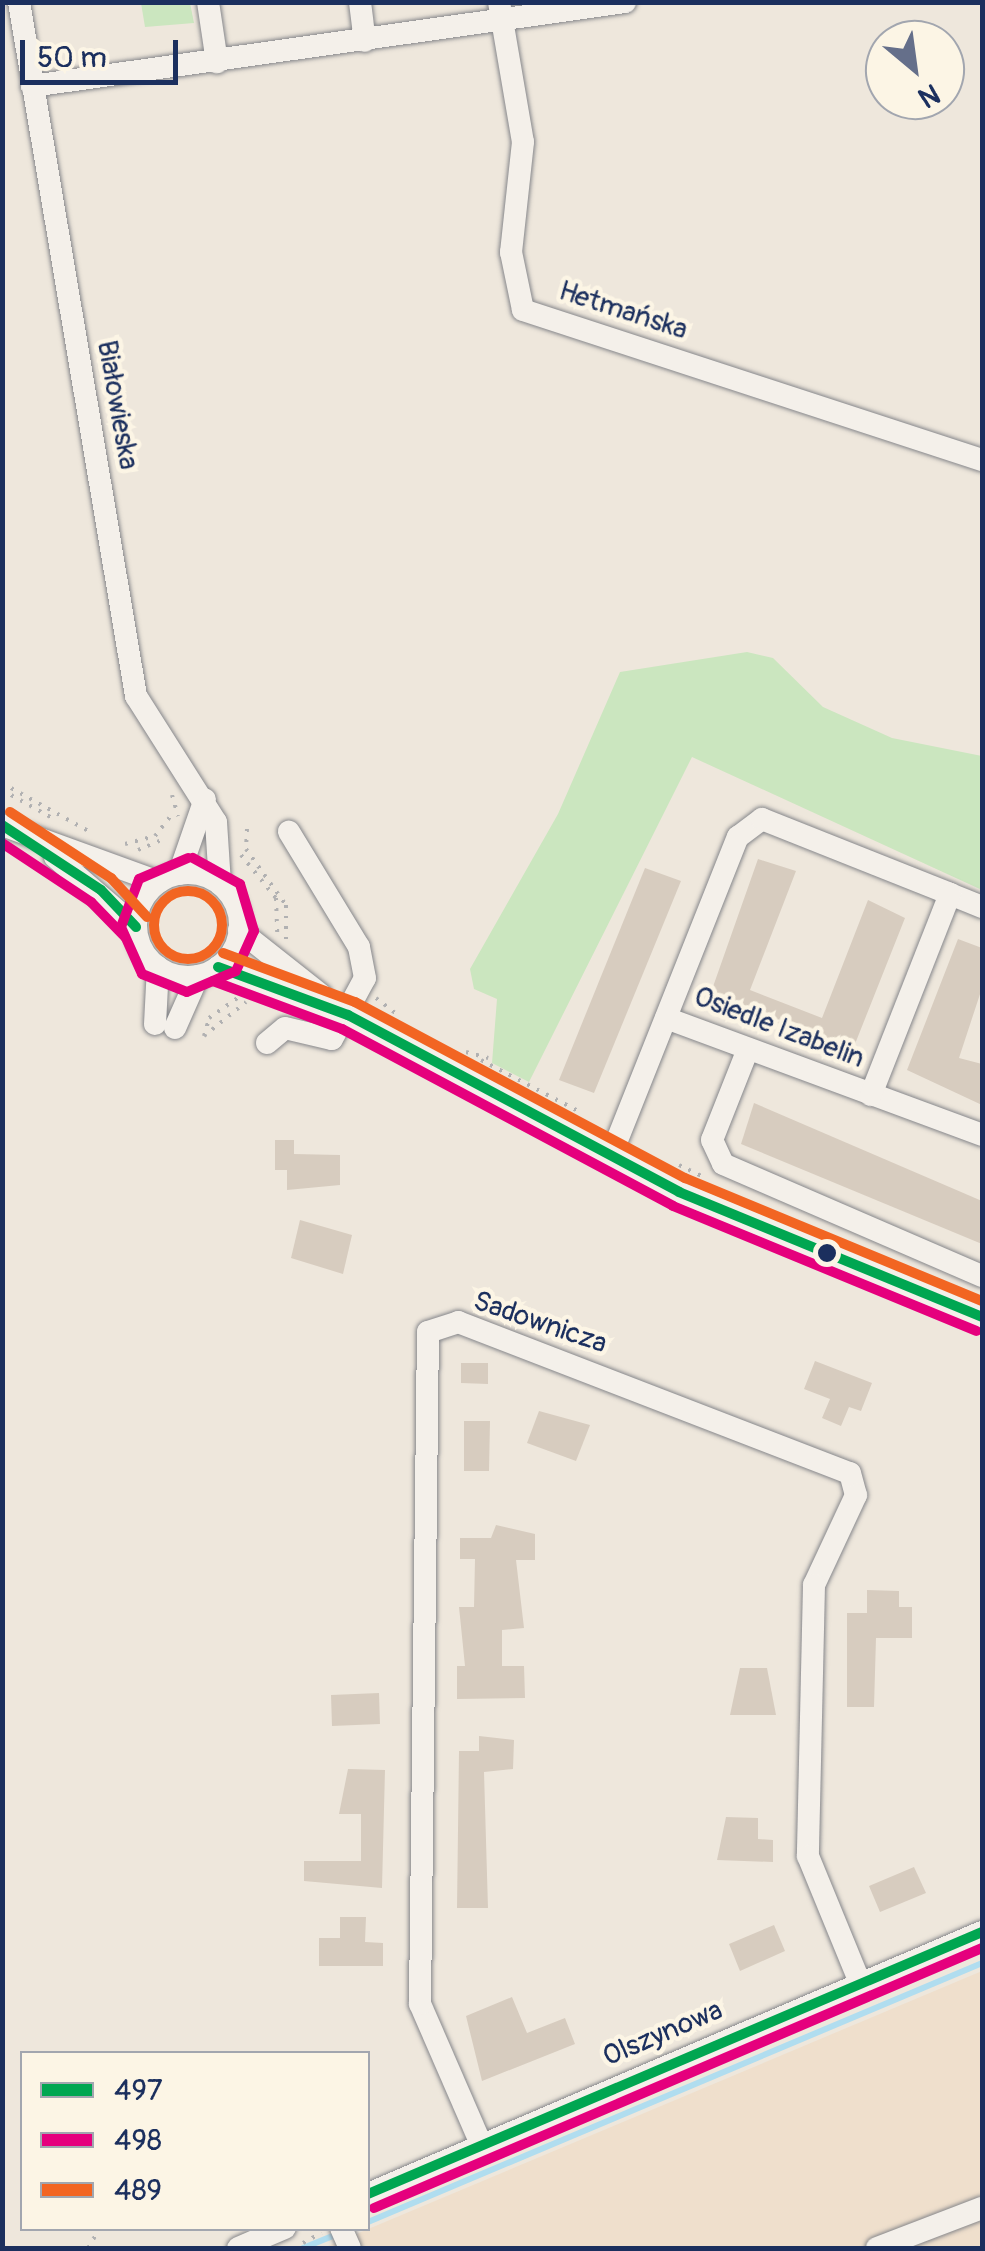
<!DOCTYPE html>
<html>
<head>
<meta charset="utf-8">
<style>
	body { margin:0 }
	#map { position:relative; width:985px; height:2251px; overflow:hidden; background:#eee7dc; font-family:Pangolin,sans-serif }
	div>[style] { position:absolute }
	.built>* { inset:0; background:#efdfcc }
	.green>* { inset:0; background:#cbe6bf }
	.stream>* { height:6px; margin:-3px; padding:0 3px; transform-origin:3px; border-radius:3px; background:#b0ddef }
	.building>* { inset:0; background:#d7ccbf }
	.path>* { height:4px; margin-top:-2px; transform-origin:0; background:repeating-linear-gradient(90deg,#b1b1b2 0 2.5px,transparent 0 10.5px) }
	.roads { filter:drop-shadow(0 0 2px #86878b) drop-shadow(0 0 2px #86878b) }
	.minor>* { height:22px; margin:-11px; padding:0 11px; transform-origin:11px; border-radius:11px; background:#f4f0ea }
	.minor>.ring { margin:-11px; padding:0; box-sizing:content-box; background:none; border:22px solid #f4f0ea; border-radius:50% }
	.bus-1>* { height:10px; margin:-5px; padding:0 5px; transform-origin:5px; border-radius:5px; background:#00a651 }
	.bus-2>* { height:10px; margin:-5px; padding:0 5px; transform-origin:5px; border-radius:5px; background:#e5007d }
	.bus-3>* { height:10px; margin:-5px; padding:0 5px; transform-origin:5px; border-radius:5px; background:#f26522 }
	.bus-3>.ring { margin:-5px; padding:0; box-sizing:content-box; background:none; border:10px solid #f26522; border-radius:50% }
	.dots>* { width:28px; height:28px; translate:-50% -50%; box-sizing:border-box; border:5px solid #fcf5e5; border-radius:50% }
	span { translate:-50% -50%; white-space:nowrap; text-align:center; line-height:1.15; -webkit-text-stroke:9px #fcf5e5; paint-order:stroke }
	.street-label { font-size:28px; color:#1b2f5e }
	.frame { position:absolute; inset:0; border:5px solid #1b2f5e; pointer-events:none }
	.legend { position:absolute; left:20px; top:2051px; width:350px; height:180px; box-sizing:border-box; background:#fcf5e5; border:2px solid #a2a6af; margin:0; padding:12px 18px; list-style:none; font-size:30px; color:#1b2f5e }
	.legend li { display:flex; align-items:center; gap:20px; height:50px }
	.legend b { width:50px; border:2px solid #a2a6af }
	.north { position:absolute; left:865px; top:20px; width:100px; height:100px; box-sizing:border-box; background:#fcf5e5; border:2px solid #a2a6af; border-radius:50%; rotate:151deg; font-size:28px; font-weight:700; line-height:40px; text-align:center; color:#1b2f5e }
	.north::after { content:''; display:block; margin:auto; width:35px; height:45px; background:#656f8a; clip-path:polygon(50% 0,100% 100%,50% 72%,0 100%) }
	.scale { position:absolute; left:20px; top:40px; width:158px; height:45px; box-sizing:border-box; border:5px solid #1b2f5e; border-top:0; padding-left:12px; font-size:30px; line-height:35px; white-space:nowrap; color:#1b2f5e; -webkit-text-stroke:8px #fcf5e5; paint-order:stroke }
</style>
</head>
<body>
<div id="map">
	<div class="built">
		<i style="clip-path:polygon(982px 1971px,982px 2248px,323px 2248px)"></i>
	</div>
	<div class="green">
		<i style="clip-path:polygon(141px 3px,190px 3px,194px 23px,145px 27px)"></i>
		<i style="clip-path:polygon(747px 652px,773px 658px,823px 707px,892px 738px,982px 756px,982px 890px,692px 757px,529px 1082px,492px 1063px,497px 999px,474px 989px,470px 969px,558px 814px,620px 672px)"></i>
	</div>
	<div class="stream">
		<i style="left:368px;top:2222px;width:666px;rotate:-22.87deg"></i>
		<i style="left:303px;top:2248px;width:31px;rotate:-22deg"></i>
	</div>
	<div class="building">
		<i style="clip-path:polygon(758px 859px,796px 871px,750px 990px,822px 1018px,868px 900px,905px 918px,853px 1049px,709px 998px)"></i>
		<i style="clip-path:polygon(645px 868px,681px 881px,594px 1093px,559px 1080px)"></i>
		<i style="clip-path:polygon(958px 939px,982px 948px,982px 988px,959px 1058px,982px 1064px,982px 1105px,907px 1070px)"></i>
		<i style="clip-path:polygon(754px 1103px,982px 1201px,982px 1244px,741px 1144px)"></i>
		<i style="clip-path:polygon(275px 1140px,294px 1140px,294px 1154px,340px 1155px,340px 1185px,287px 1190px,287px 1170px,275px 1170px)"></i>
		<i style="clip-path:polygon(300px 1220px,352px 1235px,343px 1274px,291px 1258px)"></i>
		<i style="clip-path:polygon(815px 1361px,872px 1383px,861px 1411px,849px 1407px,841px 1426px,822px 1418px,830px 1399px,804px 1389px)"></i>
		<i style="clip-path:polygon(461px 1363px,488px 1363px,488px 1384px,461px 1383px)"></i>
		<i style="clip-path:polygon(539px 1411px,590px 1425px,576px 1461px,527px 1443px)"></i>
		<i style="clip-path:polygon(464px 1421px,490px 1421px,489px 1471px,464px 1471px)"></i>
		<i style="clip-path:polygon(496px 1525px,535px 1534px,535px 1560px,516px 1560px,524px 1628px,502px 1630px,502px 1666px,524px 1666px,525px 1698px,457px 1699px,457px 1666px,465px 1666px,459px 1607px,474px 1607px,475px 1559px,460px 1559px,460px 1538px,491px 1538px)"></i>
		<i style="clip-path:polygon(867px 1590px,899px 1591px,899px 1607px,912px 1607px,912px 1638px,876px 1638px,874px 1707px,847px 1707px,847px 1613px,867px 1613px)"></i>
		<i style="clip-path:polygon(740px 1668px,767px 1668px,776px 1715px,730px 1715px)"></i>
		<i style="clip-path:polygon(379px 1693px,380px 1724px,332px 1726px,331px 1695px)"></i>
		<i style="clip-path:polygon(479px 1736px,514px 1740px,513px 1769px,484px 1772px,488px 1908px,457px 1908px,459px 1751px,479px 1751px)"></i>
		<i style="clip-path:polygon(348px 1769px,385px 1770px,382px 1888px,304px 1881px,304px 1861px,361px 1861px,361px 1814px,339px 1814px)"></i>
		<i style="clip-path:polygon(726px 1817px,758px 1818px,758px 1839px,773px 1840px,773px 1862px,717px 1860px)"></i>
		<i style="clip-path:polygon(914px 1867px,926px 1893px,880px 1912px,869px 1886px)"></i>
		<i style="clip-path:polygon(340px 1917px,366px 1917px,365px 1942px,383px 1943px,383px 1966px,319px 1966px,319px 1938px,340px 1938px)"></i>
		<i style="clip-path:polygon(774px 1925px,785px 1951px,740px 1971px,729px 1944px)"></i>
		<i style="clip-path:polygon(512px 1997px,527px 2033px,565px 2018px,575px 2044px,482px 2081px,466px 2016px)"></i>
	</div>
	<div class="path">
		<i style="left:2px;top:783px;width:103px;rotate:29.1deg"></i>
		<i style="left:2px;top:790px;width:57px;rotate:29.2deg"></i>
		<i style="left:172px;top:795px;width:22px;rotate:74deg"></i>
		<i style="left:247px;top:829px;width:20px;rotate:93deg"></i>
		<i style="left:246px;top:849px;width:69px;rotate:54.5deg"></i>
		<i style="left:286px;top:905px;width:34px;rotate:90deg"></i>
		<i style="left:125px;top:844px;width:31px;rotate:-15deg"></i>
		<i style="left:155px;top:836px;width:28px;rotate:-52deg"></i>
		<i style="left:138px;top:850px;width:30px;rotate:-23deg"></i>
		<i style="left:241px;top:855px;width:55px;rotate:50.9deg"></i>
		<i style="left:276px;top:898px;width:34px;rotate:88deg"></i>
		<i style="left:376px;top:998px;width:31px;rotate:38deg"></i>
		<i style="left:204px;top:1036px;width:19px;rotate:-74deg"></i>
		<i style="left:209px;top:1018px;width:35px;rotate:-35deg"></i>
		<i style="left:204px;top:1036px;width:54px;rotate:-39deg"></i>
		<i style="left:466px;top:1052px;width:23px;rotate:15deg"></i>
		<i style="left:481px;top:1060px;width:110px;rotate:27.7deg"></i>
		<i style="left:679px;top:1165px;width:30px;rotate:26deg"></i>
		<i style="left:303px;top:2243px;width:21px;rotate:-29deg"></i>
		<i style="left:88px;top:2248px;width:23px;rotate:-59deg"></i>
	</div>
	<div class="roads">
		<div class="minor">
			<i style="left:19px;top:2px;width:704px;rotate:80.43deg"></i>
			<i style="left:136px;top:696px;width:149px;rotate:57.6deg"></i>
			<i style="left:216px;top:822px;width:62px;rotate:86.3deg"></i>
			<i style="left:208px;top:2px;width:61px;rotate:81.5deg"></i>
			<i style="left:360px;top:2px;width:39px;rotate:83deg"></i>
			<i style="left:499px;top:2px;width:142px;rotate:80.3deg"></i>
			<i style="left:523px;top:142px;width:111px;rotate:96.2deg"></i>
			<i style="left:511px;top:252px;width:59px;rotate:78.3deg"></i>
			<i style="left:523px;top:310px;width:483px;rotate:18.1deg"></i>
			<i style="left:32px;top:86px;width:599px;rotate:-8.06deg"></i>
			<i style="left:2px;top:825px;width:167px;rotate:20deg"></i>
			<i style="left:55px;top:857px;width:107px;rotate:40.8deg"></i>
			<i class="ring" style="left:136px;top:873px;width:82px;height:82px"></i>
			<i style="left:179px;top:874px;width:79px;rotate:-70.9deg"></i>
			<i style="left:950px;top:894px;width:35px;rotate:22deg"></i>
			<i style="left:239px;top:930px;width:105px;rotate:38.4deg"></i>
			<i style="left:218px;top:967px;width:139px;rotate:20.3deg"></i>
			<i style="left:348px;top:1015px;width:375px;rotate:28.1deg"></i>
			<i style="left:679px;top:1192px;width:328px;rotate:22.4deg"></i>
			<i style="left:666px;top:1018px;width:337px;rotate:20.3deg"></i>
			<i style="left:155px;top:1024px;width:57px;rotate:-87deg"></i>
			<i style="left:175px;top:1028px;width:57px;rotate:-66.1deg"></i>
			<i style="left:267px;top:1043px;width:23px;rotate:-40deg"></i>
			<i style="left:285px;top:1028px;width:48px;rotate:13.2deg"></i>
			<i style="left:332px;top:1039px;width:69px;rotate:-61.6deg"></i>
			<i style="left:365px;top:978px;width:32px;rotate:-101deg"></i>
			<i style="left:359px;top:947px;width:135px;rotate:-121.3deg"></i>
			<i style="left:748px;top:1049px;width:98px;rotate:111.6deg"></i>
			<i style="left:712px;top:1140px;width:26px;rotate:65deg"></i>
			<i style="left:723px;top:1164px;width:282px;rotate:23.4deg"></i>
			<i style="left:610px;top:1158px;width:346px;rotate:-68.3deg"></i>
			<i style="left:738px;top:837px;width:30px;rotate:-37deg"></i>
			<i style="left:762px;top:819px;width:202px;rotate:21.7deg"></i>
			<i style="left:950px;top:894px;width:216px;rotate:111.5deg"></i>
			<i style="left:481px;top:2144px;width:153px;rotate:-113.5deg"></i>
			<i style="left:420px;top:2004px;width:672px;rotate:-89.32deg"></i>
			<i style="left:428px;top:1332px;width:32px;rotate:-18deg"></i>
			<i style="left:458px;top:1322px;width:420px;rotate:21.1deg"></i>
			<i style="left:850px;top:1473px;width:23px;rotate:75deg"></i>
			<i style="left:856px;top:1495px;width:99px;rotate:115deg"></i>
			<i style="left:814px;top:1585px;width:271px;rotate:91.3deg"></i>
			<i style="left:808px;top:1856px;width:137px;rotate:67.7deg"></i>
			<i style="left:368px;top:2194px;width:668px;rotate:-23.11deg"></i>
			<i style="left:341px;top:2228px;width:22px;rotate:66deg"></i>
			<i style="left:238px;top:2248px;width:51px;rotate:-23.1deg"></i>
			<i style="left:877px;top:2248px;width:112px;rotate:-20.9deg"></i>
		</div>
	</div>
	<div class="bus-1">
		<i style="left:2px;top:825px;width:118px;rotate:33.3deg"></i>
		<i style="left:101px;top:890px;width:51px;rotate:46.6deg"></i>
		<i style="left:218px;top:967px;width:139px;rotate:20.3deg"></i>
		<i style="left:348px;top:1015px;width:375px;rotate:28.1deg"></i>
		<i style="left:679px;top:1192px;width:328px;rotate:22.4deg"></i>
		<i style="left:368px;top:2194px;width:668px;rotate:-23.11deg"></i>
	</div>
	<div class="bus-2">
		<i style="left:2px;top:843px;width:107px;rotate:33.5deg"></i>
		<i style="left:91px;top:902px;width:49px;rotate:45.8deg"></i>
		<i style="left:188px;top:858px;width:53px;rotate:156.8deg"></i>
		<i style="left:139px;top:879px;width:51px;rotate:110.6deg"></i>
		<i style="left:121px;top:927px;width:51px;rotate:65.9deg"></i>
		<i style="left:142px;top:974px;width:48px;rotate:21.8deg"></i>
		<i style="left:187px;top:992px;width:53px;rotate:-23.2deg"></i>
		<i style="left:236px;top:971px;width:44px;rotate:-65.8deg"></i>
		<i style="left:254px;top:931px;width:49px;rotate:-106.6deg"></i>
		<i style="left:240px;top:884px;width:54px;rotate:-151deg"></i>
		<i style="left:213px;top:981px;width:138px;rotate:20.4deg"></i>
		<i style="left:342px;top:1029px;width:375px;rotate:28.1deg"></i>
		<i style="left:673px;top:1206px;width:328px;rotate:22.4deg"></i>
		<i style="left:374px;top:2208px;width:661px;rotate:-23.15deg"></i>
	</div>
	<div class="bus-3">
		<i style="left:10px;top:812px;width:121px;rotate:33.2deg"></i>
		<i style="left:111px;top:878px;width:53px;rotate:47.3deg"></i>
		<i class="ring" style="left:154px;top:891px;width:58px;height:58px"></i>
		<i style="left:223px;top:953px;width:141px;rotate:20.4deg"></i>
		<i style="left:355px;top:1002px;width:374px;rotate:28.1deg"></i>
		<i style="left:685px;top:1178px;width:321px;rotate:22.5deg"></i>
	</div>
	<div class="dots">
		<i style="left:827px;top:1253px;background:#1b2f5e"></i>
	</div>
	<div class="street-label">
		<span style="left:623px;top:311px;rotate:18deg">Hetmańska</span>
		<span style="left:117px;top:405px;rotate:80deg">Białowieska</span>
		<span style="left:779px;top:1028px;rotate:21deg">Osiedle Izabelin</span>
		<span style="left:540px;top:1323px;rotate:19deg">Sadownicza</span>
		<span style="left:663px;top:2034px;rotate:-23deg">Olszynowa</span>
	</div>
	<div class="frame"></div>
	<ul class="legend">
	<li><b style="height:12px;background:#00a651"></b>497</li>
	<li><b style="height:12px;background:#e5007d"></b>498</li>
	<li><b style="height:12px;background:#f26522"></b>489</li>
	</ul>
	<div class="north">N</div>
	<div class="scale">50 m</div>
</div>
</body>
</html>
